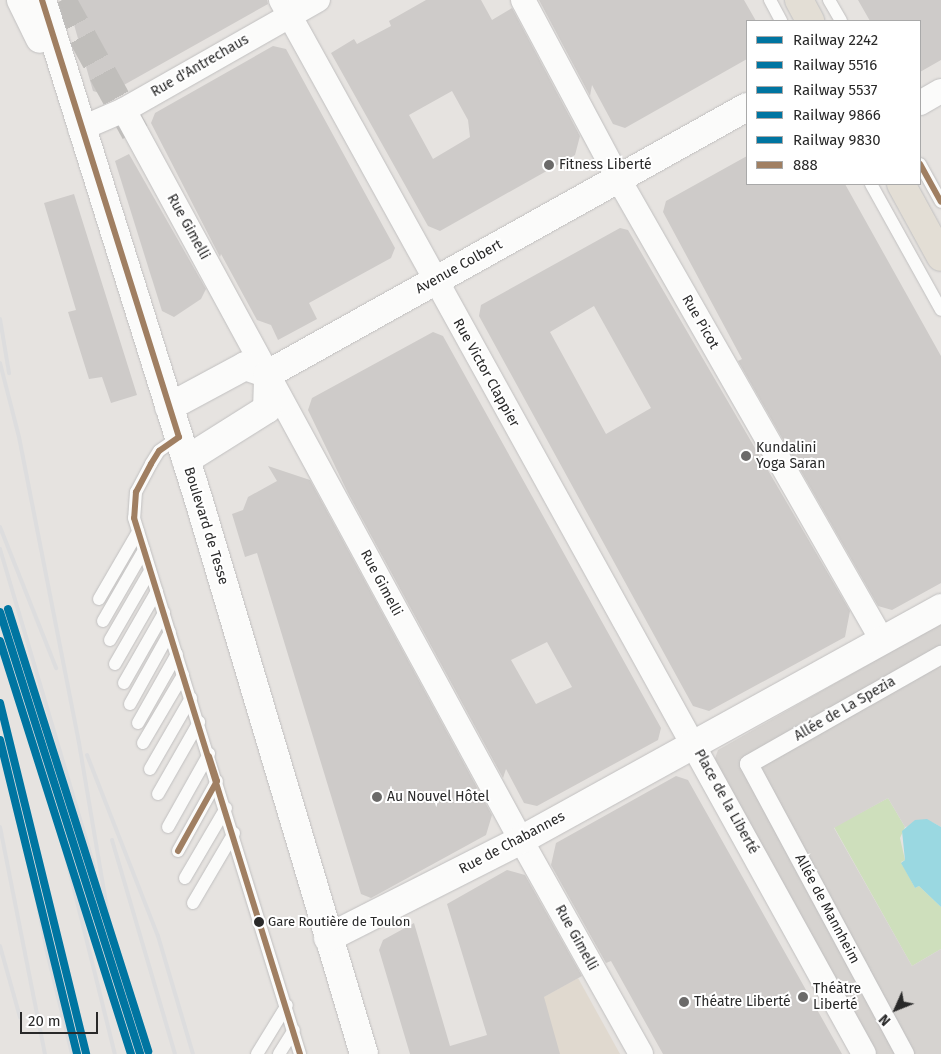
<!DOCTYPE html>
<html>
<head>
<meta charset="utf-8">
<style>
	body { margin:0 }
	#map { position:relative; width:941px; height:1054px; overflow:hidden; background:#e6e3e0; font-family:"Fira Sans",sans-serif }
	div>[style] { position:absolute }
	.education>* { inset:0; background:#e0d9cf }
	.green>* { inset:0; background:#cedfbc }
	.plaza>* { inset:0; background:#d6d3d0 }
	.water>* { inset:0; background:#9ad8e1 }
	.building>* { inset:0; background:#cecbc9 }
	.motorway-tunnel>* { height:28px; margin-top:-14px; transform-origin:0; background:repeating-linear-gradient(90deg,#c0bebb 0 28px,transparent 0 42px) }
	.roads { filter:drop-shadow(0 0 1px #c1c0c0) drop-shadow(0 0 1px #c1c0c0) }
	.service>* { height:12px; margin:-6px; padding:0 6px; transform-origin:6px; border-radius:6px; background:#fbfbfa }
	.pedestrian>* { height:18px; margin:-9px; padding:0 9px; transform-origin:9px; border-radius:9px; background:#fbfbfa }
	.minor>* { height:24px; margin:-12px; padding:0 12px; transform-origin:12px; border-radius:12px; background:#fbfbfa }
	.tertiary>* { height:28px; margin:-14px; padding:0 14px; transform-origin:14px; border-radius:14px; background:#fbfbfa }
	.primary>* { height:28px; margin:-14px; padding:0 14px; transform-origin:14px; border-radius:14px; background:#e3ded5 }
	.rail>* { height:4px; margin:-2px; padding:0 2px; transform-origin:2px; border-radius:2px; background:#ddddde }
	.bus-1>* { height:6px; margin:-3px; padding:0 3px; transform-origin:3px; border-radius:3px; background:#a07f62 }
	.rail-1>* { height:8px; margin:-4px; padding:0 4px; transform-origin:4px; border-radius:4px; background:#0075a1 }
	.rail-2>* { height:8px; margin:-4px; padding:0 4px; transform-origin:4px; border-radius:4px; background:#0075a1 }
	.rail-3>* { height:8px; margin:-4px; padding:0 4px; transform-origin:4px; border-radius:4px; background:#0075a1 }
	.rail-4>* { height:8px; margin:-4px; padding:0 4px; transform-origin:4px; border-radius:4px; background:#0075a1 }
	.rail-5>* { height:8px; margin:-4px; padding:0 4px; transform-origin:4px; border-radius:4px; background:#0075a1 }
	.dots>* { width:14px; height:14px; translate:-50% -50%; box-sizing:border-box; border:2px solid #fff; border-radius:50% }
	span { translate:-50% -50%; white-space:nowrap; text-align:center; line-height:1.15; -webkit-text-stroke:4px #fff; paint-order:stroke }
	.bus-label { font-size:13px; color:#292929 }
	.left { translate:0 -50%; text-align:left }
	.street-label { font-size:14px; color:#292929 }
	.poi-label { font-size:14px; color:#292929 }
	.legend { position:absolute; left:746px; top:20px; width:175px; height:165px; box-sizing:border-box; background:#fff; border:1px solid #a9a9a9; margin:0; padding:6px 9px; list-style:none; font-size:15px; color:#292929 }
	.legend li { display:flex; align-items:center; gap:10px; height:25px }
	.legend b { width:25px; border:1px solid #a9a9a9 }
	.north { position:absolute; left:871px; top:984px; width:50px; height:50px; -webkit-text-stroke:4px #fff; paint-order:stroke; rotate:226deg; font-size:14px; font-weight:700; line-height:20px; text-align:center; color:#292929 }
	.north::after { content:''; display:block; margin:auto; width:18px; height:22px; background:#292929; clip-path:polygon(50% 0,100% 100%,50% 72%,0 100%) }
	.scale { position:absolute; left:20px; top:1012px; width:78px; height:22px; box-sizing:border-box; border:2px solid #292929; border-top:0; padding-left:6px; font-size:15px; line-height:18px; white-space:nowrap; color:#292929; -webkit-text-stroke:4px #fff; paint-order:stroke }
</style>
</head>
<body>
<div id="map">
	<div class="education">
		<i style="clip-path:polygon(578px 978px,620px 1054px,487px 1054px,540px 999px)"></i>
	</div>
	<div class="green">
		<i style="clip-path:polygon(888px 798px,905px 827px,900px 838px,905px 860px,901px 862px,915px 888px,919px 886px,941px 907px,941px 949px,912px 966px,834px 827px)"></i>
	</div>
	<div class="plaza">
		<i style="clip-path:polygon(941px 623px,941px 827px,932px 822px,905px 827px,888px 798px,834px 828px,912px 966px,941px 949px,941px 1054px,875px 1054px,714px 761px,718px 750px)"></i>
	</div>
	<div class="water">
		<i style="clip-path:polygon(927px 819px,941px 827px,941px 907px,919px 886px,915px 888px,901px 863px,905px 860px,902px 831px,915px 820px)"></i>
	</div>
	<div class="building">
		<i style="clip-path:polygon(67px 0,267px 0,268px 4px,106px 95px,93px 91px)"></i>
		<i style="clip-path:polygon(evenodd,426px 0,481px 0,492px 20px,512px 8px,580px 136px,575px 155px,440px 231px,428px 226px,331px 53px,354px 39px,357px 44px,391px 26px,389px 21px,426px 0,452px 91px,468px 120px,470px 137px,433px 159px,409px 115px,452px 91px)"></i>
		<i style="clip-path:polygon(539px 0,744px 0,756px 21px,747px 21px,747px 59px,625px 128px,613px 124px,592px 85px,590px 96px)"></i>
		<i style="clip-path:polygon(858px 0,941px 0,941px 60px,920px 72px,920px 21px,870px 21px)"></i>
		<i style="clip-path:polygon(273px 46px,286px 49px,395px 248px,391px 258px,309px 303px,317px 319px,278px 340px,271px 325px,257px 320px,221px 254px,220px 257px,151px 123px,155px 113px)"></i>
		<i style="clip-path:polygon(129px 154px,206px 289px,201px 299px,174px 317px,162px 311px,115px 161px)"></i>
		<i style="clip-path:polygon(747px 156px,747px 184px,845px 184px,941px 356px,941px 583px,892px 610px,878px 606px,738px 361px,742px 359px,663px 212px,666px 201px)"></i>
		<i style="clip-path:polygon(74px 194px,137px 395px,111px 403px,102px 377px,89px 379px,68px 312px,76px 310px,44px 203px)"></i>
		<i style="clip-path:polygon(evenodd,620px 228px,628px 230px,850px 611px,845px 637px,709px 711px,693px 706px,479px 316px,481px 305px,620px 228px,594px 306px,651px 408px,606px 434px,550px 332px,594px 306px)"></i>
		<i style="clip-path:polygon(evenodd,433px 332px,443px 336px,661px 728px,658px 740px,537px 806px,524px 803px,506px 769px,503px 778px,348px 493px,308px 410px,312px 398px,433px 332px,547px 642px,572px 687px,536px 704px,511px 660px,547px 642px)"></i>
		<i style="clip-path:polygon(268px 466px,310px 480px,492px 815px,486px 835px,371px 898px,361px 894px,257px 553px,245px 557px,232px 514px,243px 510px,248px 497px,277px 481px)"></i>
		<i style="clip-path:polygon(676px 776px,688px 780px,842px 1054px,663px 1054px,611px 961px,606px 963px,551px 865px,556px 843px)"></i>
		<i style="clip-path:polygon(507px 870px,525px 875px,582px 976px,544px 997px,560px 1054px,410px 1054px,379px 950px,383px 940px,414px 923px,450px 1046px,487px 1035px,447px 904px)"></i>
	</div>
	<div class="motorway-tunnel">
		<i style="left:62px;top:0;width:151px;rotate:61.1deg"></i>
	</div>
	<div class="roads">
		<div class="service">
			<i style="left:770px;top:0;width:24px;rotate:62deg"></i>
			<i style="left:829px;top:0;width:24px;rotate:60deg"></i>
			<i style="left:920px;top:164px;width:43px;rotate:61.1deg"></i>
			<i style="left:871px;top:184px;width:144px;rotate:60.9deg"></i>
			<i style="left:179px;top:437px;width:24px;rotate:145deg"></i>
			<i style="left:159px;top:451px;width:15px;rotate:122deg"></i>
			<i style="left:151px;top:464px;width:32px;rotate:118deg"></i>
			<i style="left:136px;top:492px;width:26px;rotate:94deg"></i>
			<i style="left:134px;top:518px;width:561px;rotate:72.79deg"></i>
			<i style="left:99px;top:599px;width:78px;rotate:-59.8deg"></i>
			<i style="left:103px;top:621px;width:82px;rotate:-60deg"></i>
			<i style="left:110px;top:640px;width:80px;rotate:-59.9deg"></i>
			<i style="left:115px;top:664px;width:84px;rotate:-60.1deg"></i>
			<i style="left:124px;top:683px;width:81px;rotate:-60.3deg"></i>
			<i style="left:130px;top:704px;width:82px;rotate:-60.9deg"></i>
			<i style="left:138px;top:723px;width:79px;rotate:-60.5deg"></i>
			<i style="left:143px;top:743px;width:79px;rotate:-59.5deg"></i>
			<i style="left:150px;top:769px;width:82px;rotate:-60deg"></i>
			<i style="left:158px;top:794px;width:83px;rotate:-60.3deg"></i>
			<i style="left:168px;top:827px;width:84px;rotate:-60.7deg"></i>
			<i style="left:178px;top:851px;width:80px;rotate:-60.9deg"></i>
			<i style="left:185px;top:878px;width:81px;rotate:-59.6deg"></i>
			<i style="left:193px;top:903px;width:81px;rotate:-59.6deg"></i>
			<i style="left:257px;top:1054px;width:57px;rotate:-58.5deg"></i>
			<i style="left:279px;top:1054px;width:28px;rotate:-58deg"></i>
		</div>
		<div class="pedestrian">
			<i style="left:905px;top:1054px;width:329px;rotate:-118.3deg"></i>
			<i style="left:749px;top:764px;width:221px;rotate:-29.6deg"></i>
		</div>
		<div class="minor">
			<i style="left:281px;top:0;width:1204px;rotate:61.05deg"></i>
			<i style="left:523px;top:0;width:202px;rotate:61.9deg"></i>
			<i style="left:618px;top:178px;width:532px;rotate:60.26deg"></i>
			<i style="left:920px;top:103px;width:24px;rotate:-30deg"></i>
			<i style="left:124px;top:110px;width:831px;rotate:61.46deg"></i>
			<i style="left:521px;top:840px;width:245px;rotate:60.7deg"></i>
			<i style="left:80px;top:129px;width:48px;rotate:-23.4deg"></i>
			<i style="left:124px;top:110px;width:223px;rotate:-29.6deg"></i>
		</div>
		<div class="tertiary">
			<i style="left:21px;top:0;width:43px;rotate:64deg"></i>
			<i style="left:42px;top:0;width:525px;rotate:72.6deg"></i>
			<i style="left:199px;top:501px;width:577px;rotate:73.39deg"></i>
			<i style="left:169px;top:407px;width:86px;rotate:-28.3deg"></i>
			<i style="left:245px;top:366px;width:24px;rotate:19deg"></i>
			<i style="left:268px;top:374px;width:548px;rotate:-29.14deg"></i>
			<i style="left:186px;top:460px;width:96px;rotate:-32.2deg"></i>
			<i style="left:267px;top:409px;width:35px;rotate:-88deg"></i>
			<i style="left:328px;top:938px;width:216px;rotate:-26.9deg"></i>
			<i style="left:521px;top:840px;width:480px;rotate:-28.9deg"></i>
		</div>
		<div class="primary">
			<i style="left:799px;top:0;width:24px;rotate:62deg"></i>
			<i style="left:901px;top:184px;width:83px;rotate:61.3deg"></i>
		</div>
	</div>
	<div class="rail">
		<i style="left:0;top:319px;width:55px;rotate:80.5deg"></i>
		<i style="left:0;top:363px;width:76px;rotate:75.6deg"></i>
		<i style="left:19px;top:437px;width:312px;rotate:78.9deg"></i>
		<i style="left:79px;top:743px;width:199px;rotate:80.4deg"></i>
		<i style="left:0;top:527px;width:152px;rotate:68.3deg"></i>
		<i style="left:0;top:549px;width:332px;rotate:73.5deg"></i>
		<i style="left:23px;top:683px;width:382px;rotate:76.1deg"></i>
		<i style="left:0;top:706px;width:250px;rotate:79.2deg"></i>
		<i style="left:47px;top:952px;width:105px;rotate:76.2deg"></i>
		<i style="left:87px;top:755px;width:194px;rotate:68.6deg"></i>
		<i style="left:158px;top:936px;width:123px;rotate:73.5deg"></i>
		<i style="left:0;top:827px;width:231px;rotate:78.8deg"></i>
		<i style="left:112px;top:840px;width:223px;rotate:73.6deg"></i>
		<i style="left:110px;top:933px;width:125px;rotate:76.1deg"></i>
		<i style="left:0;top:946px;width:74px;rotate:74.3deg"></i>
	</div>
	<div class="bus-1">
		<i style="left:42px;top:0;width:458px;rotate:72.6deg"></i>
		<i style="left:920px;top:164px;width:43px;rotate:61.1deg"></i>
		<i style="left:179px;top:437px;width:24px;rotate:145deg"></i>
		<i style="left:159px;top:451px;width:15px;rotate:122deg"></i>
		<i style="left:151px;top:464px;width:32px;rotate:118deg"></i>
		<i style="left:136px;top:492px;width:26px;rotate:94deg"></i>
		<i style="left:134px;top:518px;width:561px;rotate:72.79deg"></i>
		<i style="left:178px;top:851px;width:80px;rotate:-60.9deg"></i>
		<i style="left:217px;top:781px;width:26px;rotate:-108deg"></i>
	</div>
	<div class="rail-1">
		<i style="left:0;top:612px;width:464px;rotate:72.4deg"></i>
	</div>
	<div class="rail-2">
		<i style="left:0;top:641px;width:433px;rotate:72.4deg"></i>
	</div>
	<div class="rail-3">
		<i style="left:0;top:703px;width:361px;rotate:76.2deg"></i>
	</div>
	<div class="rail-4">
		<i style="left:8px;top:609px;width:464px;rotate:72.4deg"></i>
	</div>
	<div class="rail-5">
		<i style="left:0;top:740px;width:323px;rotate:76.2deg"></i>
	</div>
	<div class="dots">
		<i style="left:549px;top:165px;background:#6b6a69"></i>
		<i style="left:746px;top:456px;background:#6b6a69"></i>
		<i style="left:377px;top:797px;background:#6b6a69"></i>
		<i style="left:259px;top:922px;background:#292929"></i>
		<i style="left:803px;top:997px;background:#6b6a69"></i>
		<i style="left:684px;top:1002px;background:#6b6a69"></i>
	</div>
	<div class="bus-label">
		<span class="left" style="left:268px;top:922px">Gare Routière de Toulon</span>
	</div>
	<div class="street-label">
		<span style="left:200px;top:66px;rotate:-30deg">Rue d'Antrechaus</span>
		<span style="left:188px;top:227px;rotate:61deg">Rue Gimelli</span>
		<span style="left:459px;top:267px;rotate:-29deg">Avenue Colbert</span>
		<span style="left:700px;top:322px;rotate:60deg">Rue Picot</span>
		<span style="left:486px;top:373px;rotate:61deg">Rue Victor Clappier</span>
		<span style="left:206px;top:526px;rotate:73deg">Boulevard de Tesse</span>
		<span style="left:381px;top:583px;rotate:62deg">Rue Gimelli</span>
		<span style="left:845px;top:709px;rotate:-30deg">Allée de La Spezia</span>
		<span style="left:726px;top:802px;rotate:61deg">Place de la Liberté</span>
		<span style="left:512px;top:843px;rotate:-28deg">Rue de Chabannes</span>
		<span style="left:827px;top:909px;rotate:62deg">Allée de Mannheim</span>
		<span style="left:576px;top:938px;rotate:61deg">Rue Gimelli</span>
	</div>
	<div class="poi-label">
		<span class="left" style="left:559px;top:165px">Fitness Liberté</span>
		<span class="left" style="left:756px;top:456px">Kundalini<br>Yoga Saran</span>
		<span class="left" style="left:387px;top:797px">Au Nouvel Hôtel</span>
		<span class="left" style="left:813px;top:997px">Théàtre<br>Liberté</span>
		<span class="left" style="left:694px;top:1002px">Théatre Liberté</span>
	</div>
	<ul class="legend">
	<li><b style="height:6px;background:#0075a1"></b>Railway 2242</li>
	<li><b style="height:6px;background:#0075a1"></b>Railway 5516</li>
	<li><b style="height:6px;background:#0075a1"></b>Railway 5537</li>
	<li><b style="height:6px;background:#0075a1"></b>Railway 9866</li>
	<li><b style="height:6px;background:#0075a1"></b>Railway 9830</li>
	<li><b style="height:6px;background:#a07f62"></b>888</li>
	</ul>
	<div class="north">N</div>
	<div class="scale">20 m</div>
</div>
</body>
</html>
